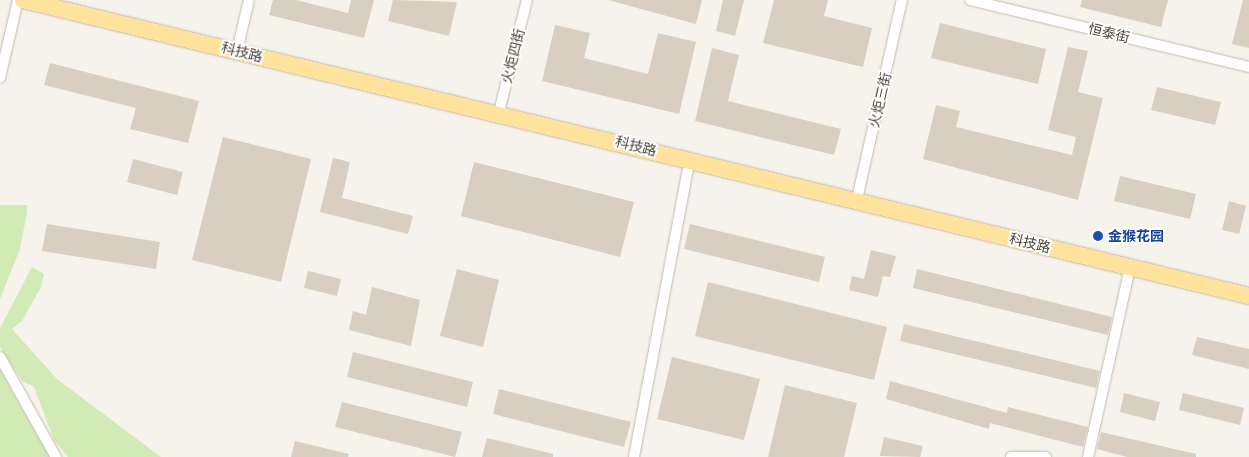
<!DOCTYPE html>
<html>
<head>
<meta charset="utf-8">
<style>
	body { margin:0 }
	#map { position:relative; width:1249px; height:457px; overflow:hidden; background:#f6f3ec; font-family:Helvetica,"Noto Sans SC",sans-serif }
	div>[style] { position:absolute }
	.green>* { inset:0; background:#d2eab5 }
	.building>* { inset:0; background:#d8cfc1 }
	.roads { filter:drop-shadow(0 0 1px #c2bbae) drop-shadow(0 0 1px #c2bbae) }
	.minor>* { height:10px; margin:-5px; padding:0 5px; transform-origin:5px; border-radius:5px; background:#fff }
	.primary>* { height:16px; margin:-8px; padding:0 8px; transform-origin:8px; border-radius:8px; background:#ffe39c }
	.dots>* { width:14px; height:14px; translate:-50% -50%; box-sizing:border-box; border:2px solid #fff; border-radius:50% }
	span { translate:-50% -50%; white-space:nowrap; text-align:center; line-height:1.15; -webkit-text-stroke:4px #fff; paint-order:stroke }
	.street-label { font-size:14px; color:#4b4439 }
	.transit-label { font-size:14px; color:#164399; font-weight:700 }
	.left { translate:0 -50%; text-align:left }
</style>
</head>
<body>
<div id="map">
	<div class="green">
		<i style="clip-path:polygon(0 205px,27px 205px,27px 212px,20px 249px,0 299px)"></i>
		<i style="clip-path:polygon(32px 267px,44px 274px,41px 287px,22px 321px,12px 329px,57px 379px,161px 457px,68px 457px,54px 440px,34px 387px,22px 381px,0 347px,0 328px)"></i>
		<i style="clip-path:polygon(0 368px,13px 393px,50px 457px,0 457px)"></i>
	</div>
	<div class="building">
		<i style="clip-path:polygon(273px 0,296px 0,348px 13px,351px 0,374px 0,364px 38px,269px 15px)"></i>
		<i style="clip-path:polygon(393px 0,457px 2px,449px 36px,388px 21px)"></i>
		<i style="clip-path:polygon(608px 0,702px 0,696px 24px)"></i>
		<i style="clip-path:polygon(723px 0,744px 0,735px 36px,716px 31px)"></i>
		<i style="clip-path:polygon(774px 0,828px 0,824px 16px,872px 28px,863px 67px,763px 43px)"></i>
		<i style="clip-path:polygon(1082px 0,1168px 0,1161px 27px,1080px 7px)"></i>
		<i style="clip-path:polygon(1243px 0,1249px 0,1249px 48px,1232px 44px)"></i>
		<i style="clip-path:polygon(940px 23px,1046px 49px,1038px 84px,931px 58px)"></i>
		<i style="clip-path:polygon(555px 25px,590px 33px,584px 58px,648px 74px,658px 33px,696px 42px,679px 114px,542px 81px)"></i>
		<i style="clip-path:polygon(1068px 47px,1088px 51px,1078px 92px,1103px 98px,1078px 200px,923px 159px,936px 105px,960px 111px,956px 127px,1072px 155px,1076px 137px,1048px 130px)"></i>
		<i style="clip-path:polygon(712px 48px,739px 55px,728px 101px,841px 129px,834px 155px,695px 121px)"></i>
		<i style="clip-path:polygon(50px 63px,199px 101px,188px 143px,130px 129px,136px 108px,44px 85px)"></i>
		<i style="clip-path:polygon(1157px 87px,1221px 102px,1215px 125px,1151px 110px)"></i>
		<i style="clip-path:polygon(223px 137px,311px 159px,281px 282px,192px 260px)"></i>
		<i style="clip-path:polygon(333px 158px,350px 162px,342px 198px,413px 216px,408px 234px,320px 212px)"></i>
		<i style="clip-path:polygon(133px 159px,183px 172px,177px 195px,127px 182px)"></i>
		<i style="clip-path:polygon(474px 162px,634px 202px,620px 257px,461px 216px)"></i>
		<i style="clip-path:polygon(1120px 176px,1196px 194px,1190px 219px,1114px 201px)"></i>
		<i style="clip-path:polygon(1229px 201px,1246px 206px,1239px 234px,1222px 230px)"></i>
		<i style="clip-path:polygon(47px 224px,160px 242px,156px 269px,42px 251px)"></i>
		<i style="clip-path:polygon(690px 224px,825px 257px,819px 282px,684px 249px)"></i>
		<i style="clip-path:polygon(871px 250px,896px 256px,890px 277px,883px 276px,878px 297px,849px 290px,852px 276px,864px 279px)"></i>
		<i style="clip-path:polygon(457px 269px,499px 280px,483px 347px,440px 336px)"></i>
		<i style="clip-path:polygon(917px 269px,1112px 317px,1108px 335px,913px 288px)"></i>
		<i style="clip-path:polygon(308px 271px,341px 279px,337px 296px,304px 288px)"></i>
		<i style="clip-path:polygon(708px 282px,887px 327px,874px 380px,695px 336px)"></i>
		<i style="clip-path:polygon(372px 287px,420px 300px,411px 346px,349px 330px,353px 311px,366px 315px)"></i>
		<i style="clip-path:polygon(904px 324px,1100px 371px,1096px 388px,900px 341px)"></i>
		<i style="clip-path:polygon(1197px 337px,1249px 349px,1249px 369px,1192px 355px)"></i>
		<i style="clip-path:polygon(353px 352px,473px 382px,467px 407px,347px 377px)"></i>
		<i style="clip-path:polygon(672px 357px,760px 379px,744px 440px,657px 419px)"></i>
		<i style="clip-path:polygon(890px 381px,1007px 413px,1008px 407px,1088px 427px,1083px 447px,990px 423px,989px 429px,886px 399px)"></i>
		<i style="clip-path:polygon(785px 385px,857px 403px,844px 457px,768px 457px)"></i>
		<i style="clip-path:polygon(499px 389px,631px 422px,624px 447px,493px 414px)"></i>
		<i style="clip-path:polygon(1124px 393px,1160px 402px,1155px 421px,1120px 412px)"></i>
		<i style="clip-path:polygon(1183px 393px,1244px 408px,1240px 425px,1179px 410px)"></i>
		<i style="clip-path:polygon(342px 402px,462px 432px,455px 457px,335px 427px)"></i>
		<i style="clip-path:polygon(1101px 432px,1196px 454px,1196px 457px,1127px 457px,1097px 449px)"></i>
		<i style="clip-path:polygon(884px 437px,923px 446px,920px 457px,880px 456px)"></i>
		<i style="clip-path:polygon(487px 438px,553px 454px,553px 457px,482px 457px)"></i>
		<i style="clip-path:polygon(295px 441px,349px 454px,348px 457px,291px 457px)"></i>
	</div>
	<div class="roads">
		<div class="minor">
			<i style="left:970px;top:0;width:287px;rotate:13.5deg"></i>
			<i style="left:237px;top:51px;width:52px;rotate:-76.8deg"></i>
			<i style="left:0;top:78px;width:80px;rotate:-77deg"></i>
			<i style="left:499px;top:112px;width:115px;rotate:-76deg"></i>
			<i style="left:857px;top:199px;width:204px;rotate:-77.3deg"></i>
			<i style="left:0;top:357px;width:115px;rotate:60.8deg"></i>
			<i style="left:634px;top:457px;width:303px;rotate:-79.4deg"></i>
			<i style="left:1011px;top:457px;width:35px"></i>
			<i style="left:1088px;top:457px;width:194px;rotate:-77.5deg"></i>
		</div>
		<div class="primary">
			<i style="left:23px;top:0;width:1261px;rotate:13.57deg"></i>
		</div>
	</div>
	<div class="dots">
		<i style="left:1098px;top:236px;background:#1a4fb4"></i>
	</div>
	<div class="street-label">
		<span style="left:1109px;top:33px;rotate:13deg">恒泰街</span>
		<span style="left:242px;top:52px;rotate:14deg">科技路</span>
		<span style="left:513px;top:56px;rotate:-76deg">火炬四街</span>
		<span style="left:880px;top:100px;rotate:-77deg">火炬三街</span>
		<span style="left:636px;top:146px;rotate:14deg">科技路</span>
		<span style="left:1030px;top:243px;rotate:14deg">科技路</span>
	</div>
	<div class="transit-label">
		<span class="left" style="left:1108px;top:236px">金猴花园</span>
	</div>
</div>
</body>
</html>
